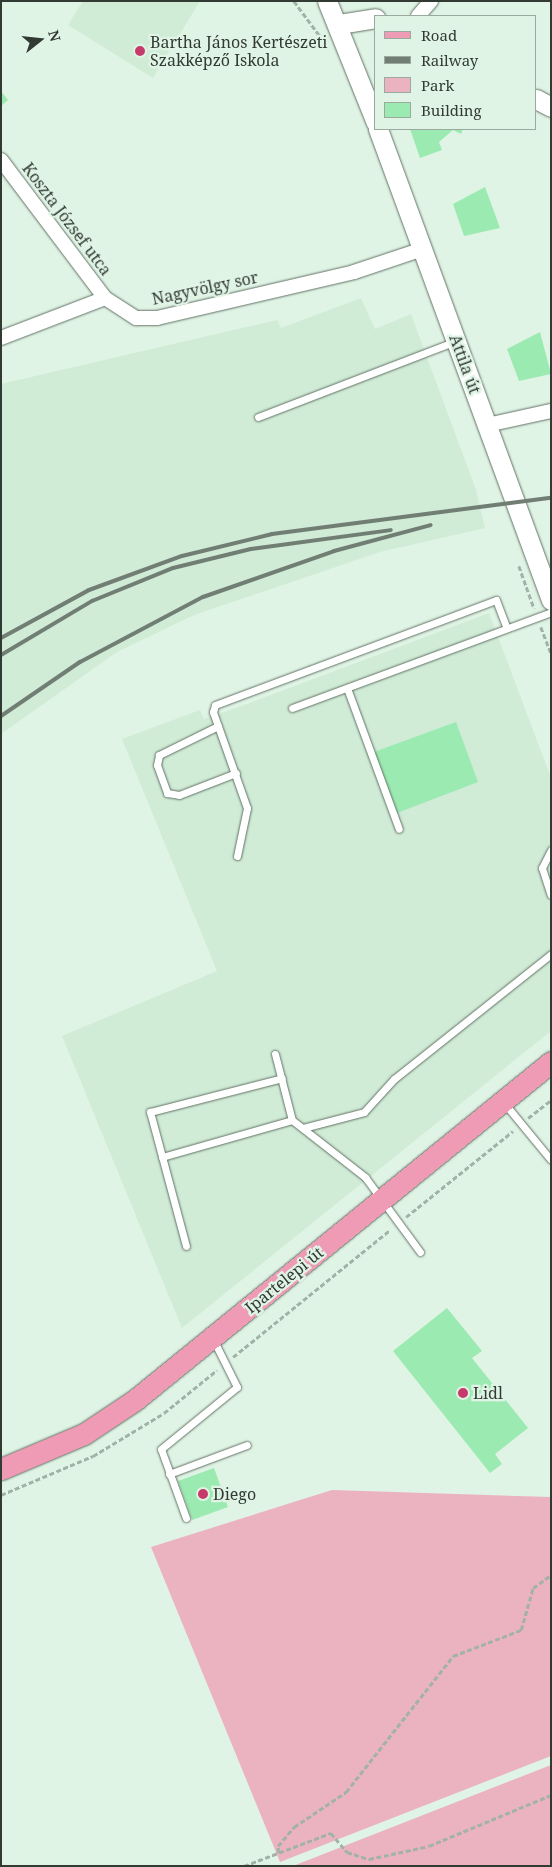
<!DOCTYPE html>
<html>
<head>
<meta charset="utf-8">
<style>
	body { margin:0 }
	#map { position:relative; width:552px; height:1867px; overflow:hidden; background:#e0f4e5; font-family:"Noto Serif",serif }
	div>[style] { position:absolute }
	.built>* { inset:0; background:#d0ebd6 }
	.green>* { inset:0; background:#ebb2bf }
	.building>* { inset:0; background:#9beab1 }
	.path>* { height:2.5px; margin-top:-1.25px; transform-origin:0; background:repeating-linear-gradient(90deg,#a2b2a6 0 5px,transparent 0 7.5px) }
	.roads { filter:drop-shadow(0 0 1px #617265) drop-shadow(0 0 1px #617265) }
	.lane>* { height:7px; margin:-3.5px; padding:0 3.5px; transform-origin:3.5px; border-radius:3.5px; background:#fff }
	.street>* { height:14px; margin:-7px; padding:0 7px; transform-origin:7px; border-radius:7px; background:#fff }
	.secondary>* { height:19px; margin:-9.5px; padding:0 9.5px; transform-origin:9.5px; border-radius:9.5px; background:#fff }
	.primary>* { height:21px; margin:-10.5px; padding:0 10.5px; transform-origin:10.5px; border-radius:10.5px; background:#ef9bb6 }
	.rail>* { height:4px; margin:-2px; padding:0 2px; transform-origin:2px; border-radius:2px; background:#717e74 }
	.dots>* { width:14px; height:14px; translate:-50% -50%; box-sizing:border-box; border:2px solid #e0f4e5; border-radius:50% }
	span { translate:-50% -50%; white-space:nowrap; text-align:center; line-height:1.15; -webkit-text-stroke:4.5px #e0f4e5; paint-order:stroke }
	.poi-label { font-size:16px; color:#323a34 }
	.left { translate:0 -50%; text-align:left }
	.street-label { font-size:16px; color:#323a34 }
	.frame { position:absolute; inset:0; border:2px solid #323a34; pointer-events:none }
	.legend { position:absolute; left:374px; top:15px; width:162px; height:115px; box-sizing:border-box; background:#e0f4e5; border:1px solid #9aaa9e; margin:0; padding:6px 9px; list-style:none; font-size:15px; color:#323a34 }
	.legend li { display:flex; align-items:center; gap:10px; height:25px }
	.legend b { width:25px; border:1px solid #9aaa9e }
	.north { position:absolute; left:15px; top:15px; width:50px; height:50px; -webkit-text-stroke:4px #e0f4e5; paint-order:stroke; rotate:74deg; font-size:14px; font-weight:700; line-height:20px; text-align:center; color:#323a34 }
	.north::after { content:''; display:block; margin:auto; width:18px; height:22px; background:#323a34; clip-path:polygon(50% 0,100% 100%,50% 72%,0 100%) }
</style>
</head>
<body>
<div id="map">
	<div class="built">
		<i style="clip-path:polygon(83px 1px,200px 1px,153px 78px,68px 25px)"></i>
		<i style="clip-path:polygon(361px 298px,375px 329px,411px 314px,476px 490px,485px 528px,380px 552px,194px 615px,117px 652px,1px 734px,1px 384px,277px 320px,281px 328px)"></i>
		<i style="clip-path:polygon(489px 613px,551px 778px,551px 1031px,182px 1328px,62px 1036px,217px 971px,122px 739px,200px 710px,204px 719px,247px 704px)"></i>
	</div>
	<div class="green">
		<i style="clip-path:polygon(332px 1490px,551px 1497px,551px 1756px,280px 1862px,151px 1547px)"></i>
		<i style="clip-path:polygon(551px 1765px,551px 1866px,293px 1866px)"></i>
	</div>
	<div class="building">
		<i style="clip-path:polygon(1px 91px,8px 100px,1px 106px)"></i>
		<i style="clip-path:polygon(410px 129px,463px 129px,461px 134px,453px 130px,439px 142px,442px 150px,420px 158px)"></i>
		<i style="clip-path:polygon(485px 187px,500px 228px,464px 236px,453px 204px)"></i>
		<i style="clip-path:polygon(540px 332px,551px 374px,519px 381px,507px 349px)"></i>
		<i style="clip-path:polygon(456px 722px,478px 782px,397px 813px,374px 752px)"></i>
		<i style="clip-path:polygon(447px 1308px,482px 1351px,472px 1358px,528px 1428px,495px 1454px,502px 1464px,490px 1473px,393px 1351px)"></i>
		<i style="clip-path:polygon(214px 1468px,228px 1507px,192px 1520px,178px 1481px)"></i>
	</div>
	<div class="path">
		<i style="left:294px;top:1px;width:49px;rotate:53.4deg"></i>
		<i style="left:519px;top:566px;width:45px;rotate:70.3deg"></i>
		<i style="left:541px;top:627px;width:28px;rotate:69deg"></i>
		<i style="left:528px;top:1118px;width:29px;rotate:-38deg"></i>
		<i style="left:406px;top:1217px;width:137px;rotate:-38.8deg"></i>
		<i style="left:233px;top:1357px;width:202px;rotate:-39deg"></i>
		<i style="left:1px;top:1495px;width:100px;rotate:-23deg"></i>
		<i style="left:93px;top:1456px;width:83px;rotate:-31.2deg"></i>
		<i style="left:164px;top:1413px;width:68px;rotate:-39.1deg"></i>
		<i style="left:278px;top:1853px;width:7px;rotate:-90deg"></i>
		<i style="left:278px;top:1846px;width:25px;rotate:-50deg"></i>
		<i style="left:294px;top:1827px;width:63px;rotate:-33.9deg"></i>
		<i style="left:346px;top:1792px;width:173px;rotate:-51.8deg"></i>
		<i style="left:453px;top:1656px;width:73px;rotate:-20.9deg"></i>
		<i style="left:521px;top:1630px;width:44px;rotate:-74.1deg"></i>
		<i style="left:533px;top:1588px;width:22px;rotate:-36deg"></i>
		<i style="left:244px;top:1866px;width:93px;rotate:-20.8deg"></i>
		<i style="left:331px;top:1833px;width:25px;rotate:50deg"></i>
		<i style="left:347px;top:1852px;width:23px;rotate:18deg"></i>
		<i style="left:369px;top:1859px;width:61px;rotate:-12.2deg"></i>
		<i style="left:429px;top:1846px;width:132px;rotate:-22.7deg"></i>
	</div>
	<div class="roads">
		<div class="lane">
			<i style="left:258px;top:417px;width:212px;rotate:-21deg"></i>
			<i style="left:347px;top:688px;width:150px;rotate:69.8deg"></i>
			<i style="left:292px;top:708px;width:276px;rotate:-20.3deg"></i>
			<i style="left:218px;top:726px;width:66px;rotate:153.8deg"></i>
			<i style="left:159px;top:755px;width:10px;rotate:101deg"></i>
			<i style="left:157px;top:765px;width:30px;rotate:70deg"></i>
			<i style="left:167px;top:793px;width:12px;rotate:9deg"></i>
			<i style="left:179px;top:795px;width:61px;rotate:-21.1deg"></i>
			<i style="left:551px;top:850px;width:20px;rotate:117deg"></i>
			<i style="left:542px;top:868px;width:28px;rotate:72deg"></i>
			<i style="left:237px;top:856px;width:49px;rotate:-78.2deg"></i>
			<i style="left:247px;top:808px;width:102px;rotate:-109.5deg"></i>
			<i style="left:213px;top:712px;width:7px;rotate:-74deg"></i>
			<i style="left:215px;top:705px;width:300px;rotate:-20.5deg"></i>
			<i style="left:496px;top:600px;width:28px;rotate:69deg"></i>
			<i style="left:275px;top:1054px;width:68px;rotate:75.6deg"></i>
			<i style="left:292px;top:1120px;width:93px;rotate:38deg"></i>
			<i style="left:365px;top:1177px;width:93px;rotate:53.7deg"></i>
			<i style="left:505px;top:1104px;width:72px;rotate:50.6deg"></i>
			<i style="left:303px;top:1128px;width:63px;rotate:-14.7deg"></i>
			<i style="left:364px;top:1112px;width:45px;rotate:-47.7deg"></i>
			<i style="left:394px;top:1079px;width:201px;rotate:-38.5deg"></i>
			<i style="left:162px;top:1157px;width:135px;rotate:-15.9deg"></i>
			<i style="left:186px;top:1246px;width:139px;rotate:-105deg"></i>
			<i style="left:150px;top:1112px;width:136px;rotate:-14.4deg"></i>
			<i style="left:169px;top:1474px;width:83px;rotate:-20.4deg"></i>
			<i style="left:186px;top:1518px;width:73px;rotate:-109.9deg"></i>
			<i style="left:161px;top:1449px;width:98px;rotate:-39.2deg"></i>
			<i style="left:237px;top:1387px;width:51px;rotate:-116.6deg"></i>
		</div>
		<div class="street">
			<i style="left:418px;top:16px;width:20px;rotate:-49deg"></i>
			<i style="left:1px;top:160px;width:173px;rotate:53deg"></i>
			<i style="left:1px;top:338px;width:111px;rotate:-21deg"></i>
			<i style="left:105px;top:298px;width:37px;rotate:33deg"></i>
			<i style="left:136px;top:318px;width:21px"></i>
			<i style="left:157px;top:318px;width:202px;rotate:-13.1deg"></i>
			<i style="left:354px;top:272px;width:73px;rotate:-18.4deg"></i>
			<i style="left:487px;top:425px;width:66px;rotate:-12.3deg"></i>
		</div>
		<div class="secondary">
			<i style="left:327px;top:1px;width:131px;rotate:68.1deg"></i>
			<i style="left:339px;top:24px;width:37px;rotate:-9deg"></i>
			<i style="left:536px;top:99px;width:17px;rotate:28deg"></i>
			<i style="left:378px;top:129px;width:502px;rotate:69.83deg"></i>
		</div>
		<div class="primary">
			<i style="left:1px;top:1469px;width:90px;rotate:-22.9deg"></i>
			<i style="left:84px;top:1434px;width:61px;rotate:-33.7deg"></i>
			<i style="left:135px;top:1400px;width:536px;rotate:-39.09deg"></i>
		</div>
	</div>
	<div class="rail">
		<i style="left:1px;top:638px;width:100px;rotate:-28.6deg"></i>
		<i style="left:89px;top:590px;width:99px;rotate:-20.1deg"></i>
		<i style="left:182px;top:556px;width:93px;rotate:-13.7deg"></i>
		<i style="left:272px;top:534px;width:281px;rotate:-7.4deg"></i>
		<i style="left:1px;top:655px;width:106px;rotate:-30.7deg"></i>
		<i style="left:92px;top:601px;width:87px;rotate:-22.2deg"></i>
		<i style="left:173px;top:568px;width:80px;rotate:-13.7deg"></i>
		<i style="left:251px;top:549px;width:141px;rotate:-7.7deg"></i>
		<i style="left:1px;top:716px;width:96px;rotate:-34.4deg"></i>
		<i style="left:80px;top:662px;width:139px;rotate:-27.9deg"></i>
		<i style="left:203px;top:597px;width:139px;rotate:-19.3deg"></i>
		<i style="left:334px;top:551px;width:100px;rotate:-15deg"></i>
	</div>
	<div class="dots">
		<i style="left:140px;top:51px;background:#c63a6b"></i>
		<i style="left:463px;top:1393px;background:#c63a6b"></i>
		<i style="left:203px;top:1494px;background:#c63a6b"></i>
	</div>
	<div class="poi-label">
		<span class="left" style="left:150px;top:51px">Bartha János Kertészeti<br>Szakképző Iskola</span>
		<span class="left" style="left:473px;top:1393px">Lidl</span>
		<span class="left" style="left:213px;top:1494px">Diego</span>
	</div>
	<div class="street-label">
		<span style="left:67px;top:219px;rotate:53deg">Koszta József utca</span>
		<span style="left:205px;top:288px;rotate:-12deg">Nagyvölgy sor</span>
		<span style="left:465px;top:364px;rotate:70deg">Attila út</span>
		<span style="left:284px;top:1280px;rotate:-39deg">Ipartelepi út</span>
	</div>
	<div class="frame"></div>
	<ul class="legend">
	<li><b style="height:6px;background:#ef9bb6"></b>Road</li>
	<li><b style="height:6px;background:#717e74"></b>Railway</li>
	<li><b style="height:14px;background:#ebb2bf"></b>Park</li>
	<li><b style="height:14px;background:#9beab1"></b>Building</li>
	</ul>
	<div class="north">N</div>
</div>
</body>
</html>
